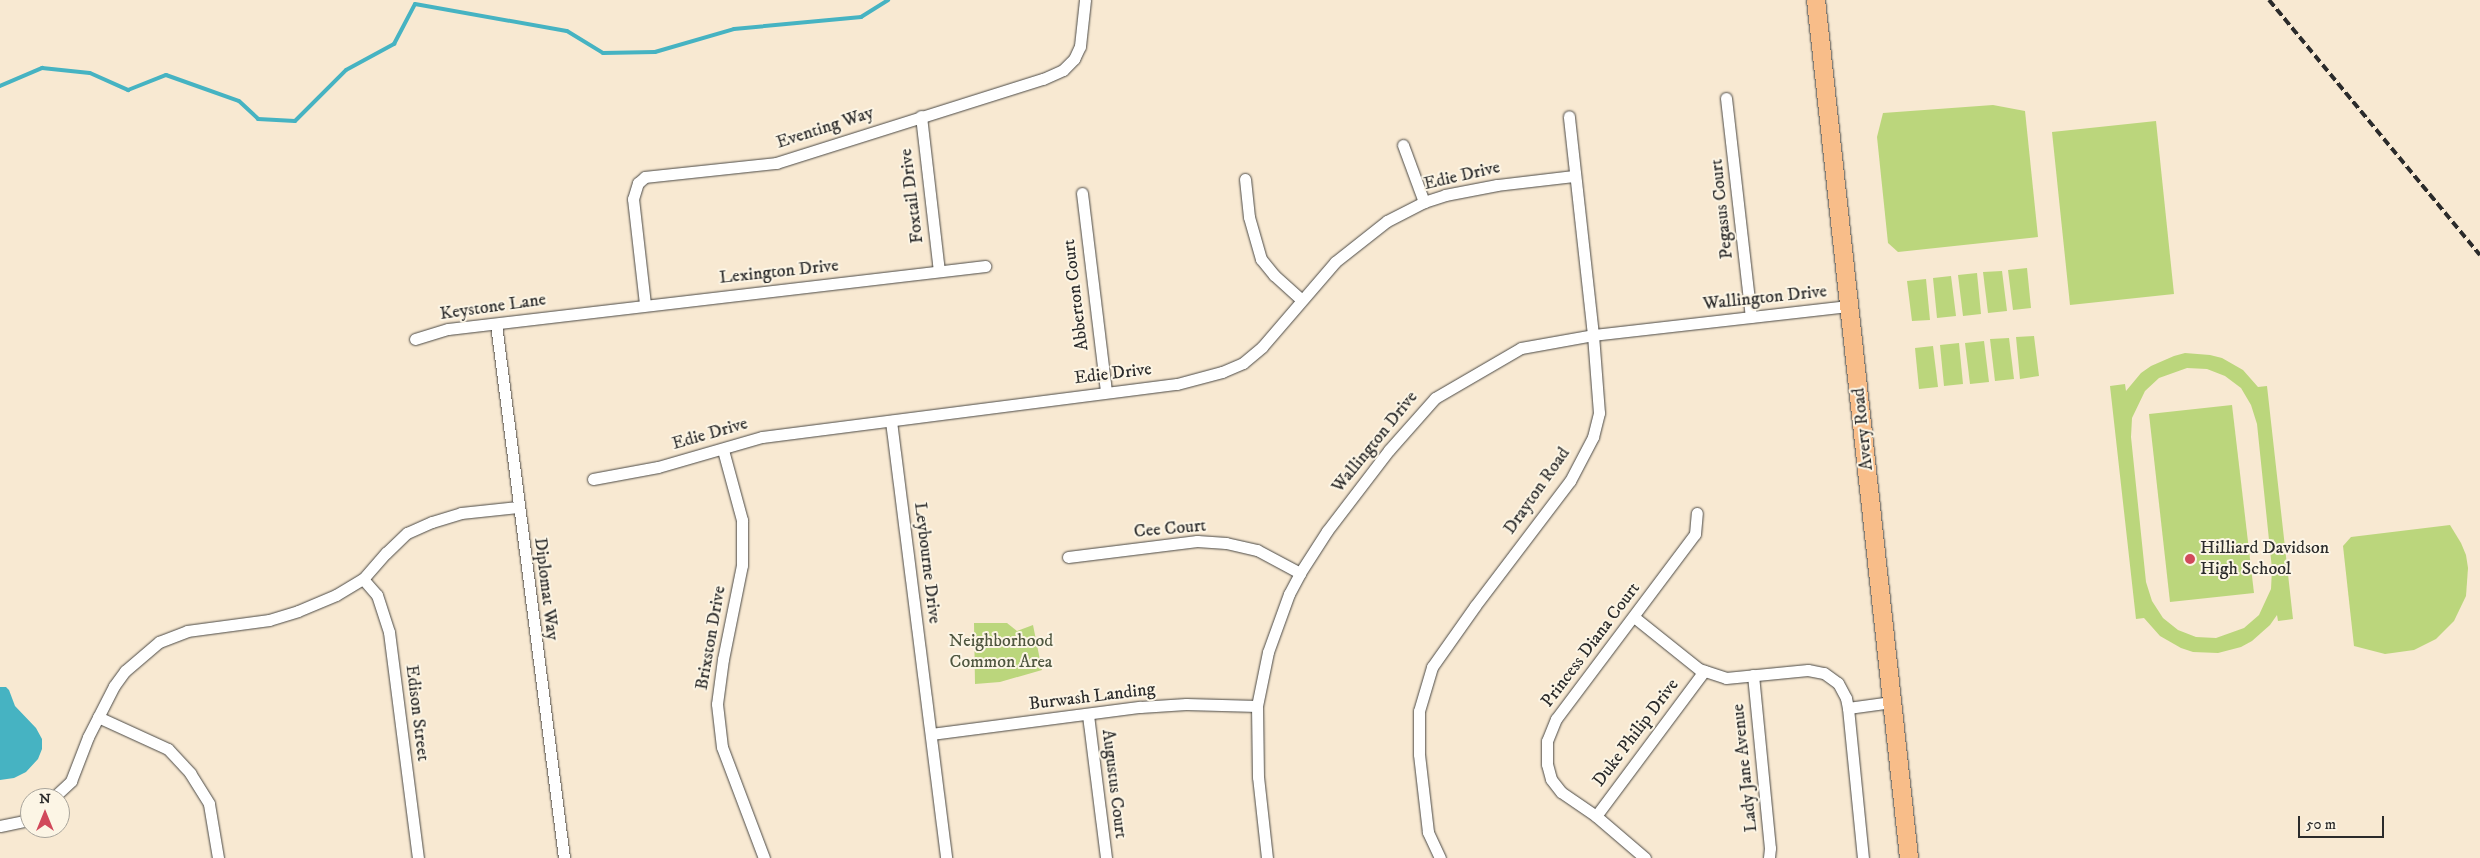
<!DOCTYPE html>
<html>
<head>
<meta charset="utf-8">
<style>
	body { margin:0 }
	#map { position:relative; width:2480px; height:858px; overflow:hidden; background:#f8e9d2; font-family:"IM FELL DW Pica",serif }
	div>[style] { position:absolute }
	.green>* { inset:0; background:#bbd67c }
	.water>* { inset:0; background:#46b3c2 }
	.stream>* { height:4px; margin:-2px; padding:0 2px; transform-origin:2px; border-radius:2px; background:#46b3c2 }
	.roads { filter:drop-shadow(0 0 1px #4a4844) drop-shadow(0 0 1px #4a4844) }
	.street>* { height:11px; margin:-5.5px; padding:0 5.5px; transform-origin:5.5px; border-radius:5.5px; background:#fff }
	.primary>* { height:18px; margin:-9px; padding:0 9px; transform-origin:9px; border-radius:9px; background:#f8bd89 }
	.rail>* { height:4px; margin-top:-2px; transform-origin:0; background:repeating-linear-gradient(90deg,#2b2b2b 0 8px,transparent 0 12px) }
	.dots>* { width:14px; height:14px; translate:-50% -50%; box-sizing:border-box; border:2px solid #fcf5e5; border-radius:50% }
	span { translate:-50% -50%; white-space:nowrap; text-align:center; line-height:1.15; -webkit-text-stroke:4px #fcf5e5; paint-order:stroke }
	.street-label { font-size:18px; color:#2b2b2b }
	.poi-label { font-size:18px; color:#2b2b2b }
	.left { translate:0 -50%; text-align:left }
	.park-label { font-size:18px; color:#4f563f }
	.north { position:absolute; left:20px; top:788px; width:50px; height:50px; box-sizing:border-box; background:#fcf5e5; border:1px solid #a8a49b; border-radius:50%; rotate:0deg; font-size:14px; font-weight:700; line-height:20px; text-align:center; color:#2b2b2b }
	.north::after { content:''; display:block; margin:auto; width:18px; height:22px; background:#d1495b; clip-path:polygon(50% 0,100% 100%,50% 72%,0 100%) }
	.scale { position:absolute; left:2298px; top:816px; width:86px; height:22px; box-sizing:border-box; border:2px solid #2b2b2b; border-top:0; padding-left:6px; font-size:15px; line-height:18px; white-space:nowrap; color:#2b2b2b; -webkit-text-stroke:4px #fcf5e5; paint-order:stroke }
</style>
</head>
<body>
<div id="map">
	<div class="green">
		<i style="clip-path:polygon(1993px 105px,2025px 111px,2038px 237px,1898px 252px,1888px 243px,1877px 137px,1883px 113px)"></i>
		<i style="clip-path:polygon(2156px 121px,2174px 294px,2070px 305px,2052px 132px)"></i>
		<i style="clip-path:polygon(2027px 268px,2031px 308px,2013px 310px,2008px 270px)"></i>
		<i style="clip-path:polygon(2002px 271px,2007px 311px,1988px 313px,1983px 272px)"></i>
		<i style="clip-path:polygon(1977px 273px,1981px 314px,1963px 316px,1958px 275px)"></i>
		<i style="clip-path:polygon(1951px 276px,1956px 316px,1937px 318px,1933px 278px)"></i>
		<i style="clip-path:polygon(1926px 279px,1930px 320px,1912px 321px,1907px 281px)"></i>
		<i style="clip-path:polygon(2034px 336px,2039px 376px,2020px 379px,2016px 337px)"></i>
		<i style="clip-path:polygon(2009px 338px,2014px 379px,1995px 381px,1990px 339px)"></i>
		<i style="clip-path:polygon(1984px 341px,1989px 382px,1970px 384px,1965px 343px)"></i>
		<i style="clip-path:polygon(1959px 343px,1963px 384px,1944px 386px,1940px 345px)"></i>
		<i style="clip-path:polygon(1933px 346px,1938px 387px,1919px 389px,1915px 348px)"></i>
		<i style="clip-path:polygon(evenodd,2185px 353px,2210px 355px,2222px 358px,2243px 370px,2258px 387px,2267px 386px,2293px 619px,2278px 621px,2277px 615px,2270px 625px,2252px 641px,2241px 647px,2218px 653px,2193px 652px,2181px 648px,2160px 636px,2144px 618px,2136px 619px,2110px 386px,2125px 384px,2126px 391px,2141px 373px,2151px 366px,2174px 356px,2185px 353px,2187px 368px,2207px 369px,2225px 376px,2241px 388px,2251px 405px,2257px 424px,2272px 569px,2271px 589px,2259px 615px,2244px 628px,2216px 638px,2196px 637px,2178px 630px,2163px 618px,2152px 601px,2146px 582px,2131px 437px,2132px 418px,2145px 391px,2159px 378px,2187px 368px)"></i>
		<i style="clip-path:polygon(2232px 405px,2254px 593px,2170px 602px,2149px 414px)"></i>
		<i style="clip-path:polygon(2450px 525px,2461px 543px,2466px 555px,2468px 568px,2466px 596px,2454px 621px,2436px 639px,2414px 650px,2385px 654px,2354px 646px,2343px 546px,2351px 537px)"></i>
		<i style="clip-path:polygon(974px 623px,1007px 623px,1017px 631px,1033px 625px,1042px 670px,1000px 682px,975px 684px)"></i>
	</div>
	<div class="water">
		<i style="clip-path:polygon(0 687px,6px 687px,9px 690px,15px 706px,36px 728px,42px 739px,42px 749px,38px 759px,26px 772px,14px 778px,0 780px)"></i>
	</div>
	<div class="stream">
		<i style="left:0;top:86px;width:46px;rotate:-23.2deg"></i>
		<i style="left:42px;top:68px;width:48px;rotate:5.9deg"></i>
		<i style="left:90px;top:73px;width:42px;rotate:24.1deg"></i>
		<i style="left:128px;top:90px;width:41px;rotate:-21.5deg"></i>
		<i style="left:166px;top:75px;width:77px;rotate:19.6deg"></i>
		<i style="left:239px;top:101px;width:26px;rotate:43deg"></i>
		<i style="left:258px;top:119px;width:37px;rotate:3deg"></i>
		<i style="left:295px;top:121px;width:72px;rotate:-45deg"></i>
		<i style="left:346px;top:70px;width:55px;rotate:-28.4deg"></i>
		<i style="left:394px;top:44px;width:45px;rotate:-62.3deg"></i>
		<i style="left:415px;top:4px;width:154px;rotate:10.1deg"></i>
		<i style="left:567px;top:31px;width:42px;rotate:31.4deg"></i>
		<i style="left:603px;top:53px;width:52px;rotate:-1.1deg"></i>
		<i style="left:655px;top:52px;width:82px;rotate:-16.2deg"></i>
		<i style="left:734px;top:29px;width:128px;rotate:-5.4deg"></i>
		<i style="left:861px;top:17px;width:32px;rotate:-32deg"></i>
	</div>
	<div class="roads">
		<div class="street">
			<i style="left:1726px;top:98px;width:220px;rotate:83.5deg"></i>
			<i style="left:921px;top:116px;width:156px;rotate:83.4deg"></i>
			<i style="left:1403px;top:145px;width:61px;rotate:69.8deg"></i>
			<i style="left:1245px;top:179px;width:38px;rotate:84deg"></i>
			<i style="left:1249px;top:217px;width:44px;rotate:74.1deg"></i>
			<i style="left:1261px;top:259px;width:21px;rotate:51deg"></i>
			<i style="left:1274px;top:275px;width:36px;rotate:42deg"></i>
			<i style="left:1082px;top:193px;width:200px;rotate:83.1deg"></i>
			<i style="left:645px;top:304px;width:106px;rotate:-96.5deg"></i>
			<i style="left:633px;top:199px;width:17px;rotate:-73deg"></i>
			<i style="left:638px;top:183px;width:9px;rotate:-41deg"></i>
			<i style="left:645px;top:177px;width:132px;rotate:-6.1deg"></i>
			<i style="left:776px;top:163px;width:280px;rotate:-17.5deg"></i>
			<i style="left:1043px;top:79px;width:22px;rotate:-24deg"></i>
			<i style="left:1063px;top:70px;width:16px;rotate:-45deg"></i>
			<i style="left:1074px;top:59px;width:14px;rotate:-65deg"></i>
			<i style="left:1080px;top:46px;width:46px;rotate:-83.8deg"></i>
			<i style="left:496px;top:324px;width:538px;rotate:82.74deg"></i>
			<i style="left:415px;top:339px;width:34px;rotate:-17deg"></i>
			<i style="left:448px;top:329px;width:541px;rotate:-6.69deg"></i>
			<i style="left:891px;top:421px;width:440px;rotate:82.8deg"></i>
			<i style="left:723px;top:450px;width:73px;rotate:74.8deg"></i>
			<i style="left:742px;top:520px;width:45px;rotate:90deg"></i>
			<i style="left:742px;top:565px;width:96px;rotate:101.4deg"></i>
			<i style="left:723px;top:659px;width:45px;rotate:97.6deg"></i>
			<i style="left:717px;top:704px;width:43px;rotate:83.4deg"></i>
			<i style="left:722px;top:747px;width:119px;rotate:69.3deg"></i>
			<i style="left:593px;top:479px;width:66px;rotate:-10.5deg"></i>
			<i style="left:658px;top:467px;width:108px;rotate:-16.1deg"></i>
			<i style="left:762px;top:437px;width:418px;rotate:-7.3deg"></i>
			<i style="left:1177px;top:384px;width:47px;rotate:-14.9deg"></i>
			<i style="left:1222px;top:372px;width:23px;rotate:-23deg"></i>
			<i style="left:1243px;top:363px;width:25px;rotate:-40deg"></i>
			<i style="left:1262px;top:347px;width:112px;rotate:-49.3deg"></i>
			<i style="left:1335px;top:262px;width:66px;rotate:-38.3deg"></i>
			<i style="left:1387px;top:221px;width:42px;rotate:-27.2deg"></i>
			<i style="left:1424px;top:202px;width:22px;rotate:-18deg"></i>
			<i style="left:1445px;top:195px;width:53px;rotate:-10.9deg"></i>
			<i style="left:1497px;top:185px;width:78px;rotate:-6.7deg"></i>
			<i style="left:1068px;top:557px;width:130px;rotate:-7.1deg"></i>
			<i style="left:1197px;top:541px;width:29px;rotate:4deg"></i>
			<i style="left:1226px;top:543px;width:32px;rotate:13deg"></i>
			<i style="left:1257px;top:550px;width:49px;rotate:28.1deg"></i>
			<i style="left:363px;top:579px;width:21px;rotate:49deg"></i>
			<i style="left:377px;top:595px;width:39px;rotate:72deg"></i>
			<i style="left:389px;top:632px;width:228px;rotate:82.7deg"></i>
			<i style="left:1634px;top:617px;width:83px;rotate:38.7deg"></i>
			<i style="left:1699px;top:669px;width:28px;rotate:18deg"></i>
			<i style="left:1726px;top:678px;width:82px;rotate:-5.6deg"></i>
			<i style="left:1808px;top:670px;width:16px;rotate:11deg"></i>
			<i style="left:1824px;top:673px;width:17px;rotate:36deg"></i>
			<i style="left:1838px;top:683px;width:17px;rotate:62deg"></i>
			<i style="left:1846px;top:698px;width:10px;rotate:79deg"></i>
			<i style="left:1848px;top:708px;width:151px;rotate:84.3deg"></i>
			<i style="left:1753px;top:675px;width:174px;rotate:84.4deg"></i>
			<i style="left:1770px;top:848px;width:10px;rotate:96deg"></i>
			<i style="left:1848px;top:708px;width:44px;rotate:-7.8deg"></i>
			<i style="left:1088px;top:715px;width:144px;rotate:82.8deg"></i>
			<i style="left:98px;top:717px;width:77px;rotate:24.6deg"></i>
			<i style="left:168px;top:749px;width:33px;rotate:47deg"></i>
			<i style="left:190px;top:773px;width:36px;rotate:58deg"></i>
			<i style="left:209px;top:804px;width:55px;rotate:80.5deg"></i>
			<i style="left:931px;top:734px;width:211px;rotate:-7.4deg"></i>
			<i style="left:1140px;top:707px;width:46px;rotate:-3.7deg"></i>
			<i style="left:1186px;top:704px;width:71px;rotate:1.6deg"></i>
			<i style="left:53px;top:798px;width:25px;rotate:-43deg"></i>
			<i style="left:71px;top:781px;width:47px;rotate:-68.9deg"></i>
			<i style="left:88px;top:737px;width:57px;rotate:-63deg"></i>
			<i style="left:114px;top:686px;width:19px;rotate:-54deg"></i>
			<i style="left:125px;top:671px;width:45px;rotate:-40.5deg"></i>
			<i style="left:159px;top:642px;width:30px;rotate:-21deg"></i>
			<i style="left:187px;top:631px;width:83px;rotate:-7.6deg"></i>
			<i style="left:269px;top:620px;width:30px;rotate:-17deg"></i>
			<i style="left:298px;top:611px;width:41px;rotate:-22.8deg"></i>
			<i style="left:336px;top:595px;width:31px;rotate:-31deg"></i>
			<i style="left:363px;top:579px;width:35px;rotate:-49deg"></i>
			<i style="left:386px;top:553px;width:29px;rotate:-44deg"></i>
			<i style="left:407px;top:533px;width:27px;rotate:-24deg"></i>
			<i style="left:432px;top:522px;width:30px;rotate:-17deg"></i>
			<i style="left:461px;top:513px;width:57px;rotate:-6deg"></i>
			<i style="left:1596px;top:816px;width:181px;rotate:-53.3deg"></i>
			<i style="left:0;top:826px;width:24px;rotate:-12deg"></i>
			<i style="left:23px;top:821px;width:9px;rotate:-36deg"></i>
			<i style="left:1267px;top:858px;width:81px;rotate:-96.3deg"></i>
			<i style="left:1258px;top:777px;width:71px;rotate:-90.8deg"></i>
			<i style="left:1257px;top:706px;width:55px;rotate:-78.5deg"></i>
			<i style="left:1268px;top:652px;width:62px;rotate:-70.1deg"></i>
			<i style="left:1289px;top:594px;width:24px;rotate:-62deg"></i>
			<i style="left:1300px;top:573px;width:50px;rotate:-57.3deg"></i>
			<i style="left:1327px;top:531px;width:102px;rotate:-52.6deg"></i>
			<i style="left:1389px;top:450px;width:69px;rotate:-48.5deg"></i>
			<i style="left:1435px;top:398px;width:99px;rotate:-30.2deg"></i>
			<i style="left:1521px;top:348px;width:73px;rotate:-10.2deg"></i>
			<i style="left:1593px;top:335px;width:258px;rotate:-6.5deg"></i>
			<i style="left:1440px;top:858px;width:29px;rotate:-115deg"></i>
			<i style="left:1428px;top:832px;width:79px;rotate:-96.6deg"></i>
			<i style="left:1419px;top:754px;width:43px;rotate:-90deg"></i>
			<i style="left:1419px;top:711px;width:46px;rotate:-73.5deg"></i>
			<i style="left:1432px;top:667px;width:75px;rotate:-54.8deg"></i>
			<i style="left:1475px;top:606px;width:157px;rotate:-52.8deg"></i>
			<i style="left:1570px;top:481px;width:50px;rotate:-62.4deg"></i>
			<i style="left:1593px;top:437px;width:25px;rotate:-76deg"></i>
			<i style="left:1599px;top:413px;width:78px;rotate:-94.4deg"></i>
			<i style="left:1593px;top:335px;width:220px;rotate:-96.3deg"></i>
			<i style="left:1645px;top:858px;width:65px;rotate:-139.4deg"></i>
			<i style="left:1596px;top:816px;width:42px;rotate:-145.6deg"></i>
			<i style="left:1561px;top:792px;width:16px;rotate:-128deg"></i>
			<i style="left:1551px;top:779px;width:16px;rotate:-105deg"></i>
			<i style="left:1547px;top:764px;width:23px;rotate:-90deg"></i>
			<i style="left:1547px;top:741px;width:24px;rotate:-68deg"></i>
			<i style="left:1556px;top:719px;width:231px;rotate:-53.1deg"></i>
			<i style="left:1695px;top:534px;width:21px;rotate:-85deg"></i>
		</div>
		<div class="primary">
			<i style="left:1816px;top:0;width:863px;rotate:83.81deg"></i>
		</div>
	</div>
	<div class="rail">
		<i style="left:2269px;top:0;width:331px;rotate:50.4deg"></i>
	</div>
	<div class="dots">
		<i style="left:2190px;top:559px;background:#d1495b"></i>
	</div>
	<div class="street-label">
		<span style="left:825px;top:128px;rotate:-18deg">Eventing Way</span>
		<span style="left:1462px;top:176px;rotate:-13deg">Edie Drive</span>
		<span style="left:912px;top:196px;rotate:-97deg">Foxtail Drive</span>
		<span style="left:1722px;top:209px;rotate:-96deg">Pegasus Court</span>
		<span style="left:779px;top:272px;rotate:-6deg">Lexington Drive</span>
		<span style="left:1076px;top:295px;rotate:-97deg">Abberton Court</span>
		<span style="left:1765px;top:298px;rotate:-6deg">Wallington Drive</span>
		<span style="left:493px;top:307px;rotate:-8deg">Keystone Lane</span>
		<span style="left:1113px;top:374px;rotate:-7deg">Edie Drive</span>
		<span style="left:1863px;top:429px;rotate:-96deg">Avery Road</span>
		<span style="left:710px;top:434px;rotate:-16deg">Edie Drive</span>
		<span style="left:1375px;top:442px;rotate:-51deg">Wallington Drive</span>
		<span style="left:1537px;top:491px;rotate:-55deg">Drayton Road</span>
		<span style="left:1170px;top:529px;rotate:-5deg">Cee Court</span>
		<span style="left:927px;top:563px;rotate:83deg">Leybourne Drive</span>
		<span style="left:546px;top:589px;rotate:83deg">Diplomat Way</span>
		<span style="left:711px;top:638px;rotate:-80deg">Brixston Drive</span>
		<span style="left:1591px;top:645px;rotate:-53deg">Princess Diana Court</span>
		<span style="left:1092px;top:697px;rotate:-7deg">Burwash Landing</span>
		<span style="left:417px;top:713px;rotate:83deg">Edison Street</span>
		<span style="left:1636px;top:733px;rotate:-53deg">Duke Philip Drive</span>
		<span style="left:1745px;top:768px;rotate:-96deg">Lady Jane Avenue</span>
		<span style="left:1114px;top:784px;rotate:83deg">Augustus Court</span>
	</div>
	<div class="poi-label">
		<span class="left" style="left:2200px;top:559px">Hilliard Davidson<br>High School</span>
	</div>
	<div class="park-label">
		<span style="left:1001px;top:652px">Neighborhood<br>Common Area</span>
	</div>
	<div class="north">N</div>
	<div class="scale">50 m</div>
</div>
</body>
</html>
